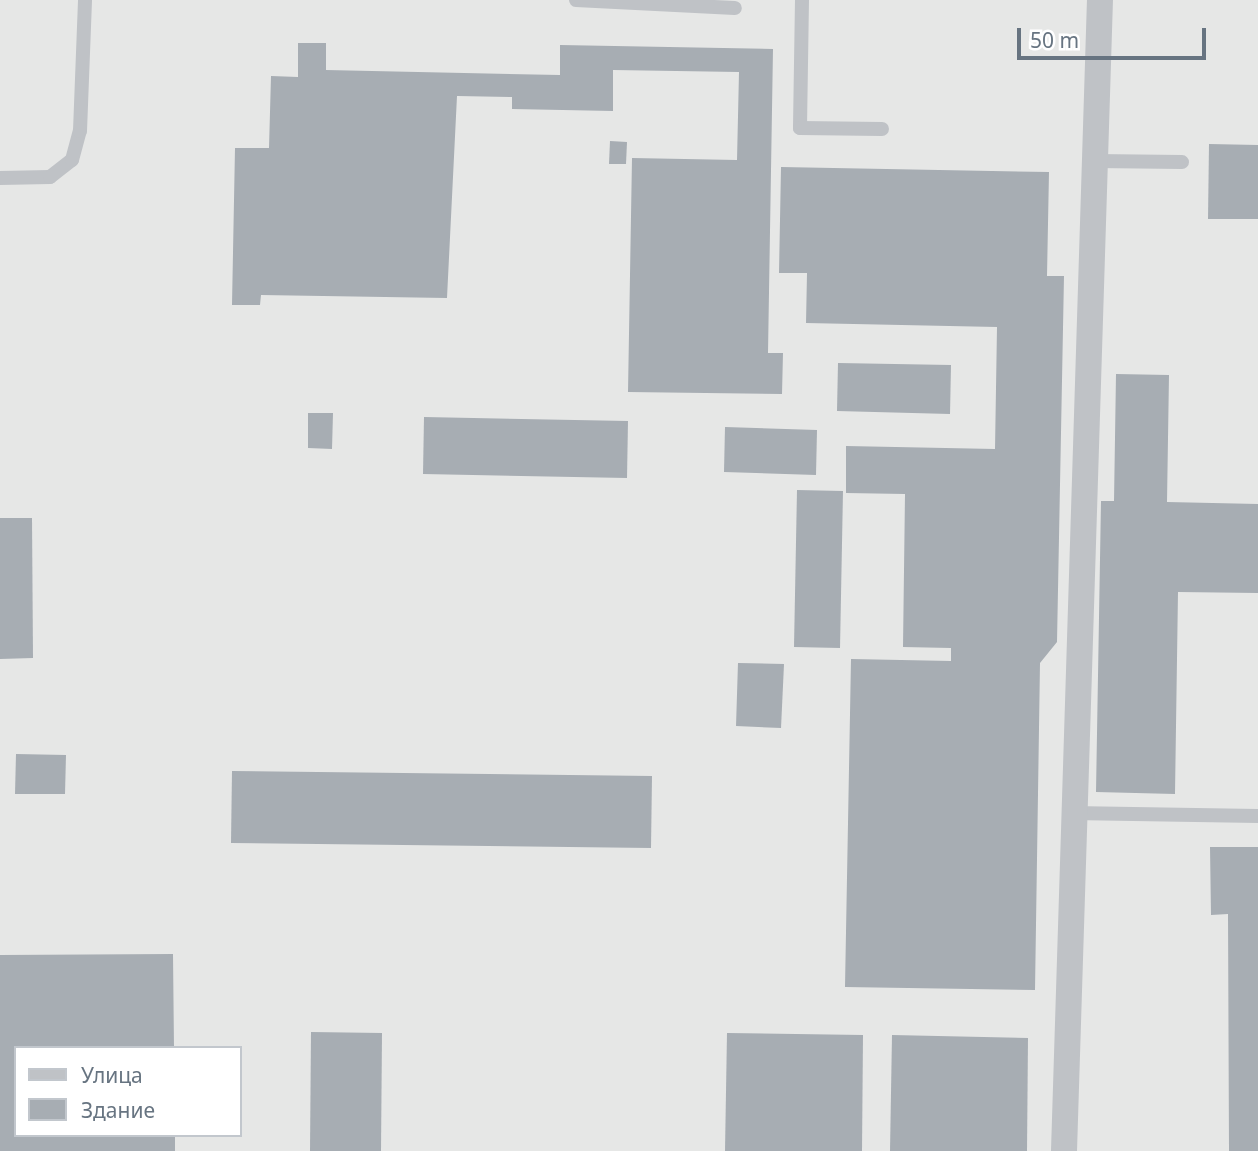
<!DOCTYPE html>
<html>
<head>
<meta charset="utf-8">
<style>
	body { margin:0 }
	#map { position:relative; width:1258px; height:1151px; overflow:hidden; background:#f5f5f2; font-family:"Noto Sans",sans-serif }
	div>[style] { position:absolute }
	.built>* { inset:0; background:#e6e7e6 }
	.building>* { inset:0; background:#a7adb3 }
	.lane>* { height:14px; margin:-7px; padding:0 7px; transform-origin:7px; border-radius:7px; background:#bfc2c6 }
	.street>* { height:26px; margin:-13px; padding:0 13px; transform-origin:13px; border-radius:13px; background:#bfc2c6 }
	span { translate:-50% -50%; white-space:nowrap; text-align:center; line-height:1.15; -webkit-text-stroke:7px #fff; paint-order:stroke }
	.legend { position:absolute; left:14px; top:1046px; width:228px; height:91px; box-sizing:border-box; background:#fff; border:2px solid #c2c7cd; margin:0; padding:9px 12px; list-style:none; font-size:21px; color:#677481 }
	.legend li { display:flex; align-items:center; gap:14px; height:35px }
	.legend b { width:35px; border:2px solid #c2c7cd }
	.scale { position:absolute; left:1017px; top:28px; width:189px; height:32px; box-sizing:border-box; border:4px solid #677481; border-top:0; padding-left:9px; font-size:21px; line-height:24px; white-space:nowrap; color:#677481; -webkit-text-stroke:5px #fff; paint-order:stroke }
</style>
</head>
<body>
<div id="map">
	<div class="built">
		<i style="clip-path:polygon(evenodd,0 0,1258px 0,1258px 1151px,0 1151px,0 0,16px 1048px,240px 1048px,240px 1135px,16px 1135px,16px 1048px)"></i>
	</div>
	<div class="building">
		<i style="clip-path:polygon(298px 43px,326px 43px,326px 70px,560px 75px,560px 45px,773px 49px,768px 353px,783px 353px,782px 394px,628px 392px,632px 158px,737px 160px,739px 72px,613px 70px,613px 111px,512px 109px,512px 97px,457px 96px,447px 298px,261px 295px,260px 305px,232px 305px,235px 148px,269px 148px,271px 76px,298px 77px)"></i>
		<i style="clip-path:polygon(610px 141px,627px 142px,626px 164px,609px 164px)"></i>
		<i style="clip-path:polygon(1209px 144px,1258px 145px,1258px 219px,1208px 219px)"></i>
		<i style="clip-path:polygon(781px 167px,1049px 172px,1047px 276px,1064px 276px,1057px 642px,1040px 663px,1035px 990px,845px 987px,851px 659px,951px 661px,951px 648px,903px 647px,905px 494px,846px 493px,846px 446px,995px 449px,997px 327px,806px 323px,807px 273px,779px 273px)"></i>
		<i style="clip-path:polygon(838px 363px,951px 365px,950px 414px,837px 411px)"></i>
		<i style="clip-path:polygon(1116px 374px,1169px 375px,1167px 502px,1258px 504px,1258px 593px,1178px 592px,1175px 794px,1096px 792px,1101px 501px,1114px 501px)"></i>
		<i style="clip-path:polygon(308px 413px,333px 413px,332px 449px,308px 448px)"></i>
		<i style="clip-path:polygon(424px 417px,628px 421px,627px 478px,423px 474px)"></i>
		<i style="clip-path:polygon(725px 427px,817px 430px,816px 475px,724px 472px)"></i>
		<i style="clip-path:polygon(797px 490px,843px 491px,840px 648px,794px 647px)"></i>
		<i style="clip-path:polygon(0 518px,32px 518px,33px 658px,0 659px)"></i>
		<i style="clip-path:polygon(738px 663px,784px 664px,781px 728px,736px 726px)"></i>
		<i style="clip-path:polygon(16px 754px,66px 755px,65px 794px,15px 794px)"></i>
		<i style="clip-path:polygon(232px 771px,652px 776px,651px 848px,231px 843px)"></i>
		<i style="clip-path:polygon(1210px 847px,1258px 847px,1258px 1151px,1229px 1151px,1228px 914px,1211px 915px)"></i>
		<i style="clip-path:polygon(173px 954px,174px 1048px,16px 1048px,16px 1135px,175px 1135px,175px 1151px,0 1151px,0 955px)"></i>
		<i style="clip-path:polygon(311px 1032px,382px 1033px,381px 1151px,310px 1151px)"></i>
		<i style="clip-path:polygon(727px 1033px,863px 1035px,862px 1151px,725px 1151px)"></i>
		<i style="clip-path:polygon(892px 1035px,1028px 1038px,1027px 1151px,890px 1151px)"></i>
	</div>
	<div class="lane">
		<i style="left:576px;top:0;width:159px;rotate:2.9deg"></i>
		<i style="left:802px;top:0;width:128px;rotate:90.9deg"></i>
		<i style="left:800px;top:128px;width:82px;rotate:0.7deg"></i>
		<i style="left:1095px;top:161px;width:87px;rotate:0.7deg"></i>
		<i style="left:0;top:178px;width:50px;rotate:-1.1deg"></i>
		<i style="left:50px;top:177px;width:28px;rotate:-38deg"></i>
		<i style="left:72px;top:160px;width:30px;rotate:-75deg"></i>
		<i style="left:80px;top:131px;width:131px;rotate:-87.8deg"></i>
		<i style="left:1071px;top:813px;width:187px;rotate:0.9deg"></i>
	</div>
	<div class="street">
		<i style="left:1064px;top:1151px;width:1152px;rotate:-88.21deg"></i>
	</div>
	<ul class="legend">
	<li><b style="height:9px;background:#bfc2c6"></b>Улица</li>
	<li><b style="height:19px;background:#a7adb3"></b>Здание</li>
	</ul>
	<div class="scale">50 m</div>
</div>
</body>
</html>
